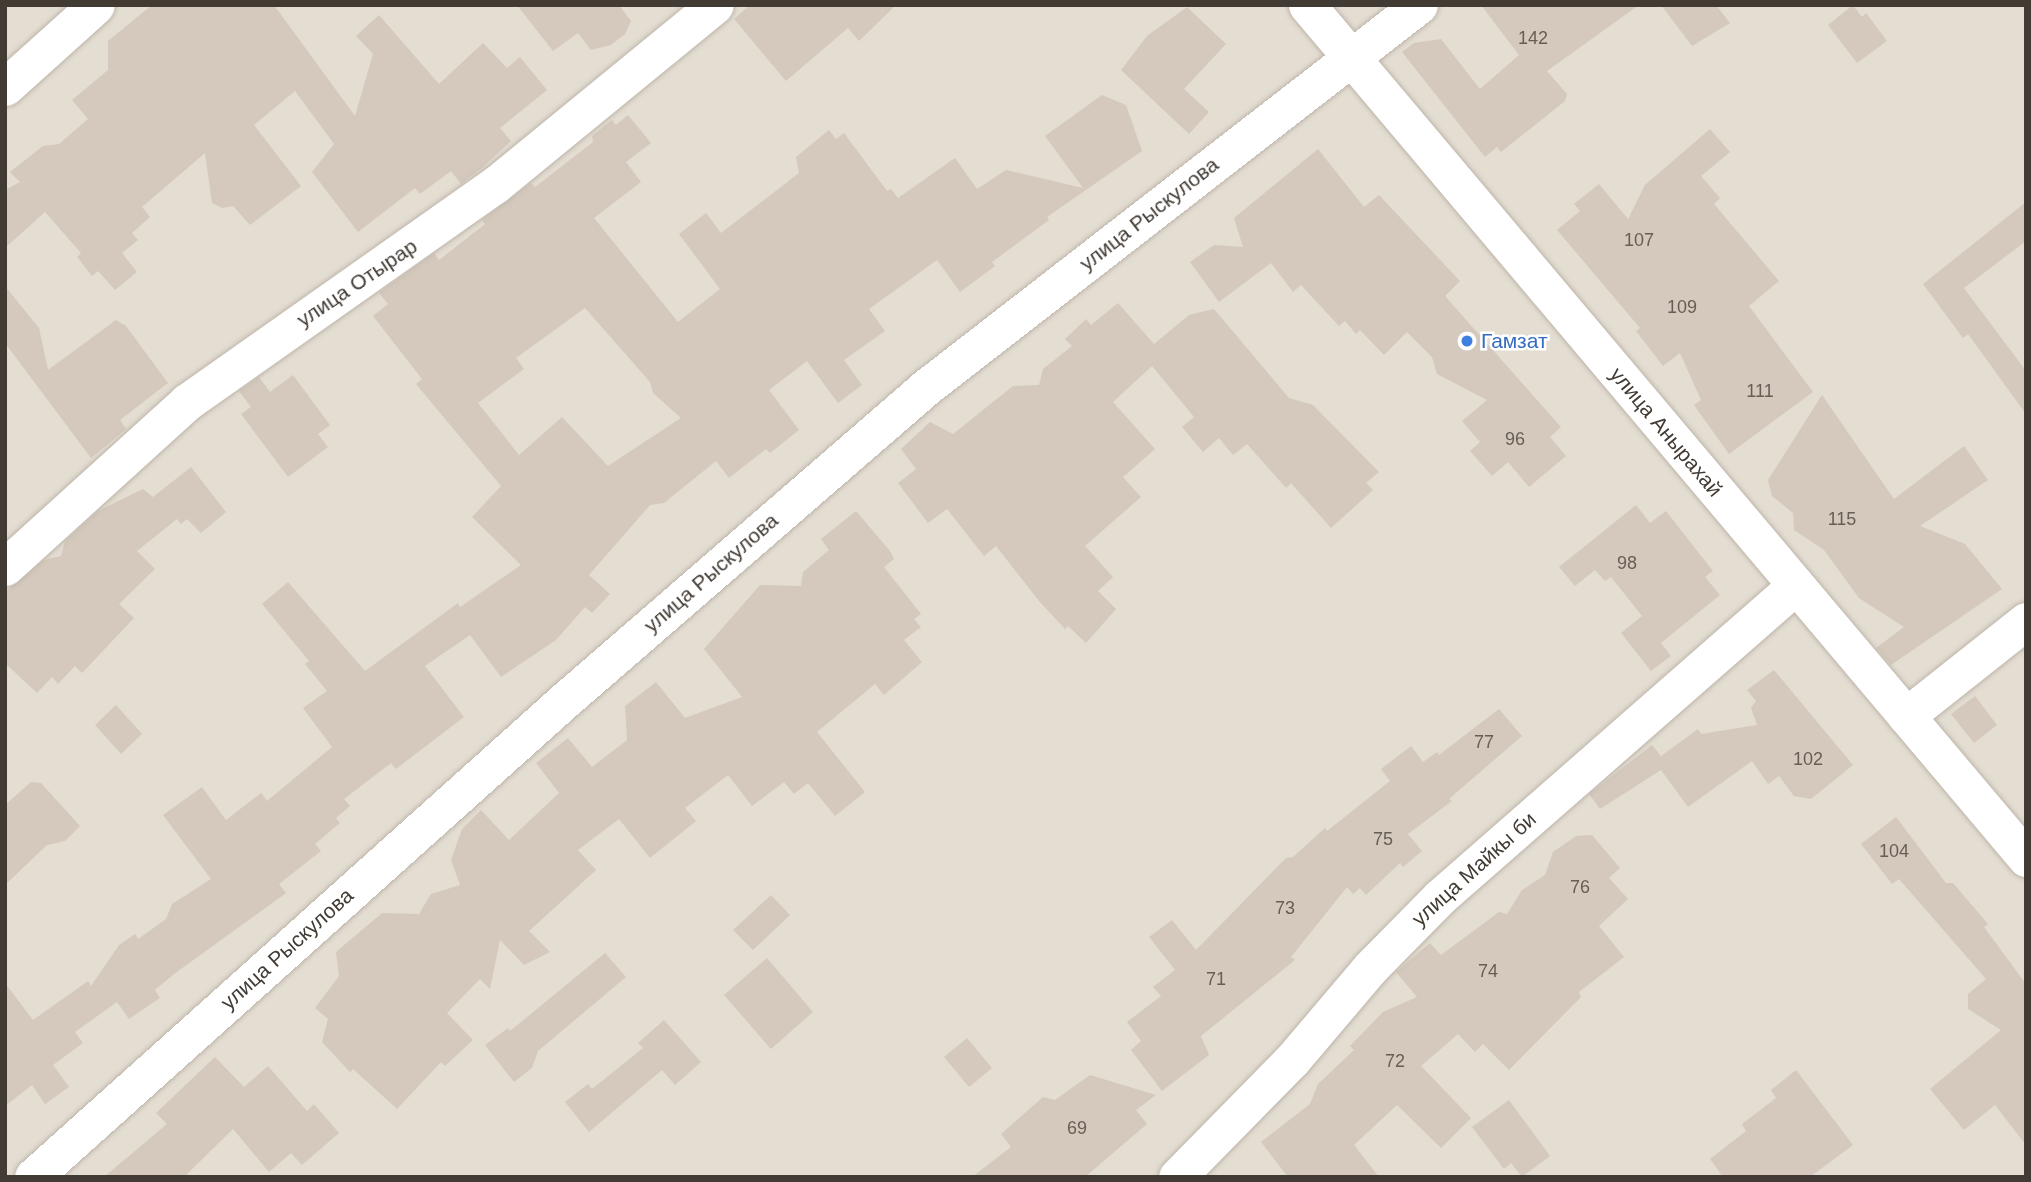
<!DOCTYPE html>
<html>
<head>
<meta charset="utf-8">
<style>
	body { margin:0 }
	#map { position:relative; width:2031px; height:1182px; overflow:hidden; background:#f0ebe3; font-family:Helvetica,sans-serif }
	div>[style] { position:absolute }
	.residential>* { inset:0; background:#e4ddd2 }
	.building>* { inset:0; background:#d4c9bc }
	.roads { filter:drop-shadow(0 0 2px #beb5aa) drop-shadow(0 0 2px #beb5aa) }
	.minor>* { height:37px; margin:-18.5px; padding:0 18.5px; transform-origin:18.5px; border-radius:18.5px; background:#fff }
	.dots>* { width:19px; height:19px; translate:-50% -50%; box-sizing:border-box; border:4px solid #fff; border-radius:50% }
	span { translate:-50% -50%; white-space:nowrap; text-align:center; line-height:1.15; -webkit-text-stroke:5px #fff; paint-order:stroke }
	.number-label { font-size:18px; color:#665e56 }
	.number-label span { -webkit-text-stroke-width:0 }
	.street-label { font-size:21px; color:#423b34 }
	.shop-label { font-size:21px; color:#366cbe }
	.left { translate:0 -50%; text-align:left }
	.frame { position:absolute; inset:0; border:7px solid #423b34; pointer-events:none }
</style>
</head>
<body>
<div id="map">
	<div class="residential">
		<i style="clip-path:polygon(5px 5px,2026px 5px,2026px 1177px,5px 1177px)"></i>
	</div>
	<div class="building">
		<i style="clip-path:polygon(152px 5px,274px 5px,355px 116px,373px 54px,356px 36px,379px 15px,439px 84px,483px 43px,507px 68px,520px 57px,547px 90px,500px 128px,511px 141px,482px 168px,461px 184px,451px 171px,420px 194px,415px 188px,358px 232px,312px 172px,334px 144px,295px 91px,254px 125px,301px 186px,250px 225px,233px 206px,222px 208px,212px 203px,205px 153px,142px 207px,150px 217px,132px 233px,138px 240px,122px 253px,137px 272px,115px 290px,98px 271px,92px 276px,77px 257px,81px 253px,45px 212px,5px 248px,5px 190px,20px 182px,10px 172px,43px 146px,59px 144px,88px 119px,72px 100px,108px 70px,108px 41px)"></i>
		<i style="clip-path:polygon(517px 5px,619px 5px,631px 21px,625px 34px,611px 45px,591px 50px,578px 33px,553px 51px)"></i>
		<i style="clip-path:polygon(750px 5px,896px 5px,859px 41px,848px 28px,786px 81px,734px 19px)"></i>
		<i style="clip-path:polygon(1481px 5px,1639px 5px,1547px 71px,1567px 94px,1565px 101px,1501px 152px,1497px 147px,1485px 157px,1402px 52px,1414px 43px,1441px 39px,1480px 89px,1519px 55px)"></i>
		<i style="clip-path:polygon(1661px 5px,1716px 5px,1730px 23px,1692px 46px)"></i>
		<i style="clip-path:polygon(1853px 5px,1862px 17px,1866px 13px,1887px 41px,1857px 63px,1828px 25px)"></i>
		<i style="clip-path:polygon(1187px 7px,1226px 44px,1184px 89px,1209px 112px,1189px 134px,1121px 70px,1147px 36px)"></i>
		<i style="clip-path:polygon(evenodd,1102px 95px,1126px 105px,1142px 151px,1047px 217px,1049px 220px,992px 262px,995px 266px,960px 292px,937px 260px,869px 309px,885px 331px,844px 360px,862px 385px,838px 403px,807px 361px,769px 390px,799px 430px,770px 453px,766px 449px,729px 478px,716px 461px,664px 503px,650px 505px,589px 575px,610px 594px,592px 613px,585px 607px,556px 640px,501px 677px,470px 635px,425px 666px,464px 717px,396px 769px,391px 763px,344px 799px,350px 806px,336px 818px,340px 823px,315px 844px,321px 851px,279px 884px,286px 893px,174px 974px,155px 990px,160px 998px,129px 1019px,117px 1002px,75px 1032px,83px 1043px,53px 1065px,69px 1087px,45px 1104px,32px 1085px,5px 1106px,5px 983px,33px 1020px,88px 981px,91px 986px,119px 945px,135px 934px,138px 939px,166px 919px,172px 904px,211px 879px,163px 815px,202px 787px,226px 820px,261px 793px,267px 801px,332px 747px,303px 708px,327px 691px,305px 664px,309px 661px,262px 604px,288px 582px,365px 671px,458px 603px,460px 607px,521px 565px,472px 517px,501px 486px,416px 384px,422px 379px,373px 316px,388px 304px,379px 293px,434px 253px,439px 260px,485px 224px,482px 220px,531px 183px,535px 187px,593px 142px,592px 136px,612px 120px,616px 125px,628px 115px,651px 143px,626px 162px,641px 182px,594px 218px,678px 322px,720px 289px,679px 234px,706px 213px,721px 233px,799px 173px,796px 157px,829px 130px,836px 139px,844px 133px,887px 191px,891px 189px,898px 198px,955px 158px,977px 189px,1006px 170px,1083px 188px,1045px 136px,1102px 95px,585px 308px,650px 382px,653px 393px,681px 418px,608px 466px,562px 417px,519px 455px,478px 403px,524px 369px,516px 358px,585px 308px)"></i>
		<i style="clip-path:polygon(1710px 129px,1730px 152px,1701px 176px,1720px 198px,1714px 204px,1779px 281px,1749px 306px,1813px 392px,1729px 454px,1694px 405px,1701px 400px,1680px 353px,1663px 366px,1636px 331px,1640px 328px,1557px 230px,1580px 211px,1574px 204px,1599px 184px,1628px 219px,1645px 185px)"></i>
		<i style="clip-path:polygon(1318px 149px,1364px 207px,1379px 195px,1460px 281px,1445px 296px,1561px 427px,1550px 437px,1566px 456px,1529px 487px,1508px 462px,1492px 476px,1470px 451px,1480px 442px,1462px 421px,1487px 400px,1437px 374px,1432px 357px,1407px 332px,1384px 355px,1360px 330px,1356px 334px,1345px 321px,1339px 326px,1301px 285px,1293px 292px,1271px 263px,1219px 302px,1190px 262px,1214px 245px,1243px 247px,1234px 218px)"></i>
		<i style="clip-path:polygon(2026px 202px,2026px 241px,1964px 288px,2026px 371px,2026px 414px,1968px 334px,1963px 338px,1923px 284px)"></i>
		<i style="clip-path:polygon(5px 286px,39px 328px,48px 370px,116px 320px,126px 326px,168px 383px,120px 420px,126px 429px,91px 458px,5px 343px)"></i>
		<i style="clip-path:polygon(1118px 303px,1154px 344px,1189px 315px,1214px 309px,1289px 398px,1313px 405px,1379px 472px,1366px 483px,1373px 490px,1331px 528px,1291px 483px,1286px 488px,1247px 444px,1233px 455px,1219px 438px,1203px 452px,1182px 427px,1194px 417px,1152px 366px,1113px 402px,1155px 449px,1123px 477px,1141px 497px,1085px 546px,1113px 577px,1098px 591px,1116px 609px,1086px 643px,1068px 626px,1065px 629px,1039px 601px,996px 546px,984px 556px,947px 509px,928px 523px,898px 483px,916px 469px,901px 449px,930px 422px,953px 434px,1013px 386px,1039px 385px,1043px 369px,1072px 346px,1065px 339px,1086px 319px,1091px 325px)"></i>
		<i style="clip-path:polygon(293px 375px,330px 425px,318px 434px,328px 447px,288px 477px,241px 414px,251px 407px,239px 391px,259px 377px,270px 392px)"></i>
		<i style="clip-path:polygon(1822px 395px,1894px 499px,1964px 446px,1988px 480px,1920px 526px,1965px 544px,2002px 589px,1891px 665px,1876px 648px,1904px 627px,1859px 598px,1824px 550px,1794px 530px,1793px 513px,1772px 496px,1768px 480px)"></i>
		<i style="clip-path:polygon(191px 467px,226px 512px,201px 533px,187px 519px,181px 524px,177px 519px,137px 551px,155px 569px,119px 604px,134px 618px,82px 673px,75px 666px,58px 684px,52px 677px,37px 693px,5px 663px,5px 592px,44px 560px,61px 556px,65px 541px,98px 511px,143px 489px,153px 497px)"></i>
		<i style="clip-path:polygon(1636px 505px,1650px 523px,1666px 511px,1713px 571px,1705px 577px,1720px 595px,1661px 643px,1671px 656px,1651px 671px,1621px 633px,1642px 616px,1611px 577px,1605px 581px,1595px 570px,1575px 586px,1559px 567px)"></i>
		<i style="clip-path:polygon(856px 511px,890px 551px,894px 559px,884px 567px,921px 614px,914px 619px,921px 627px,904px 640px,922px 662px,884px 695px,875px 684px,817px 732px,865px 792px,835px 816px,808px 783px,794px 794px,784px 782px,752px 806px,728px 775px,685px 808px,696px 821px,650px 858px,619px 819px,578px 850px,596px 870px,529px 931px,550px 952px,524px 965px,500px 940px,490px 989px,480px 979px,447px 1013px,473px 1040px,445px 1066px,441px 1062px,397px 1109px,353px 1069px,350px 1072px,322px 1042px,328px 1019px,315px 1008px,339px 976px,336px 952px,382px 913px,419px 914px,431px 894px,460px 885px,451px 860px,462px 829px,481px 810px,509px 840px,559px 793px,536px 763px,568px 738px,592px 767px,627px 740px,625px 706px,656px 682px,685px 718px,742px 697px,704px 649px,760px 585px,801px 586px,803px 572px,829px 550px,821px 539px)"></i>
		<i style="clip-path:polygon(1774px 670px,1853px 765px,1811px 799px,1794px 796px,1779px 776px,1768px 784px,1752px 761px,1688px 807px,1661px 770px,1600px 809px,1589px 794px,1652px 745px,1661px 756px,1698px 729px,1701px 734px,1757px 725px,1751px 708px,1756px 701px,1747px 690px)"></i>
		<i style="clip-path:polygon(1975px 696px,1997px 725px,1974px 743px,1951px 714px)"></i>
		<i style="clip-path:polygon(116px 705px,142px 734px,121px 754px,95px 725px)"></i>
		<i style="clip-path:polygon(1499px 709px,1522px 736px,1449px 799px,1452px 801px,1408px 834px,1422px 851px,1403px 867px,1400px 863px,1366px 895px,1360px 888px,1353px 894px,1347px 887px,1291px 957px,1295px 960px,1201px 1036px,1209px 1055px,1162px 1091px,1131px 1050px,1141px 1041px,1127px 1022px,1161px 996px,1153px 987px,1175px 970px,1149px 937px,1172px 920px,1196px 950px,1286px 858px,1293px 857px,1325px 828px,1327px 831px,1390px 781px,1381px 769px,1411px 746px,1423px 762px,1437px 752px,1439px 755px)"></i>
		<i style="clip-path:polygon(31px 782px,41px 783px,80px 826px,65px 841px,47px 845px,5px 885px,5px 805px)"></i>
		<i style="clip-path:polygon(1896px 817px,1946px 883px,1953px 883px,1988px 924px,1984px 927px,2026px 984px,2026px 1145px,1995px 1105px,1964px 1130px,1930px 1089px,2001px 1030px,1968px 1009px,1968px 994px,1986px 979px,1899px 879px,1892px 884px,1861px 844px)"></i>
		<i style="clip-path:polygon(1592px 835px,1620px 868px,1609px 878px,1628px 899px,1599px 926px,1624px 957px,1579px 992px,1581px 997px,1509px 1070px,1483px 1044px,1475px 1052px,1458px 1034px,1421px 1066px,1471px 1118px,1441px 1148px,1397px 1105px,1354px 1145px,1379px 1177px,1288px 1177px,1261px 1142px,1310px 1104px,1318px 1084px,1354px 1050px,1350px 1046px,1383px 1012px,1417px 997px,1396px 972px,1430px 943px,1441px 955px,1499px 912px,1507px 914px,1522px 890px,1545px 875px,1553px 852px,1576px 836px)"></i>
		<i style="clip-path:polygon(771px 895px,790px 915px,753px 950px,733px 930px)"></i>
		<i style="clip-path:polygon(605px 953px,626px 977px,538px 1051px,532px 1068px,514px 1082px,485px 1045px,508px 1028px,510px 1031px)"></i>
		<i style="clip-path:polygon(767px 958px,813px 1012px,771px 1049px,724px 995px)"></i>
		<i style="clip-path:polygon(664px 1020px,701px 1062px,675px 1085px,662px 1070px,589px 1132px,565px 1102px,588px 1084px,592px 1089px,643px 1048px,638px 1043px)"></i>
		<i style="clip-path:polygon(967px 1038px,992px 1068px,969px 1087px,944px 1057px)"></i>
		<i style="clip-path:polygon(215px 1057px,244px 1087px,268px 1066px,307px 1111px,314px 1104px,339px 1133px,302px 1165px,291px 1153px,269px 1172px,233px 1129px,184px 1177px,104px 1177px,167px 1124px,156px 1113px)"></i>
		<i style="clip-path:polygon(1796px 1070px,1853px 1145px,1810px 1177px,1723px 1177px,1710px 1159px,1746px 1131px,1742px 1124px,1776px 1098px,1771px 1090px)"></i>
		<i style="clip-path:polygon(1090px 1075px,1156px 1095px,1136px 1110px,1147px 1124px,1085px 1177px,972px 1177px,1011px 1147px,1001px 1134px,1043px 1097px,1055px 1100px)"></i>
		<i style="clip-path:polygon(1509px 1100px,1550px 1156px,1522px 1177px,1511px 1163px,1504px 1169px,1472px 1127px)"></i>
	</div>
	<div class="roads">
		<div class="minor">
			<i style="left:1307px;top:5px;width:1116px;rotate:49.87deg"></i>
			<i style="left:5px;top:87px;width:122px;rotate:-42deg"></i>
			<i style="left:5px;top:567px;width:246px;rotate:-42.2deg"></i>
			<i style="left:187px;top:402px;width:377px;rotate:-35.2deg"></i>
			<i style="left:495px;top:185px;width:284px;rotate:-39.3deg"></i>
			<i style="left:1906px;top:716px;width:153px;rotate:-38.4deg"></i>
			<i style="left:33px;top:1177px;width:715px;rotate:-41.88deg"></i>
			<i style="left:565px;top:700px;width:476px;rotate:-40.9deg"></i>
			<i style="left:925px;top:388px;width:625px;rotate:-37.79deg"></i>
			<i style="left:1177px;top:1177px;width:164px;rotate:-45.5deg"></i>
			<i style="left:1292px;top:1060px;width:121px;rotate:-49.7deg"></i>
			<i style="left:1370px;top:968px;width:100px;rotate:-45.4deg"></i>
			<i style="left:1440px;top:897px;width:473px;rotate:-41.2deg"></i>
		</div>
	</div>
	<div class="dots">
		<i style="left:1467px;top:341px;background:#3f7fe0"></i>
	</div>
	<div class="number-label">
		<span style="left:1533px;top:38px">142</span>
		<span style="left:1639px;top:240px">107</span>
		<span style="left:1682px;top:307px">109</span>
		<span style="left:1760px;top:391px">111</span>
		<span style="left:1515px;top:439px">96</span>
		<span style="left:1842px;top:519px">115</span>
		<span style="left:1627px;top:563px">98</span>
		<span style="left:1484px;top:742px">77</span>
		<span style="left:1808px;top:759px">102</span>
		<span style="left:1383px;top:839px">75</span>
		<span style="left:1894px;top:851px">104</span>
		<span style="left:1580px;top:887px">76</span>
		<span style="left:1285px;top:908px">73</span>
		<span style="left:1488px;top:971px">74</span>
		<span style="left:1216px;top:979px">71</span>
		<span style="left:1395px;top:1061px">72</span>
		<span style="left:1077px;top:1128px">69</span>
	</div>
	<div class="street-label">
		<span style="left:1149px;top:214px;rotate:-38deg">улица Рыскулова</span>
		<span style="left:357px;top:283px;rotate:-34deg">улица Отырар</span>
		<span style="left:1666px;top:432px;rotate:50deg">улица Анырахай</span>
		<span style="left:711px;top:573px;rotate:-41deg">улица Рыскулова</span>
		<span style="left:1474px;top:869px;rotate:-42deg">улица Майкы би</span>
		<span style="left:287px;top:949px;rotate:-42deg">улица Рыскулова</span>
	</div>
	<div class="shop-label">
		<span class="left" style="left:1481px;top:341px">Гамзат</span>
	</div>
	<div class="frame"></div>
</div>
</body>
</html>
